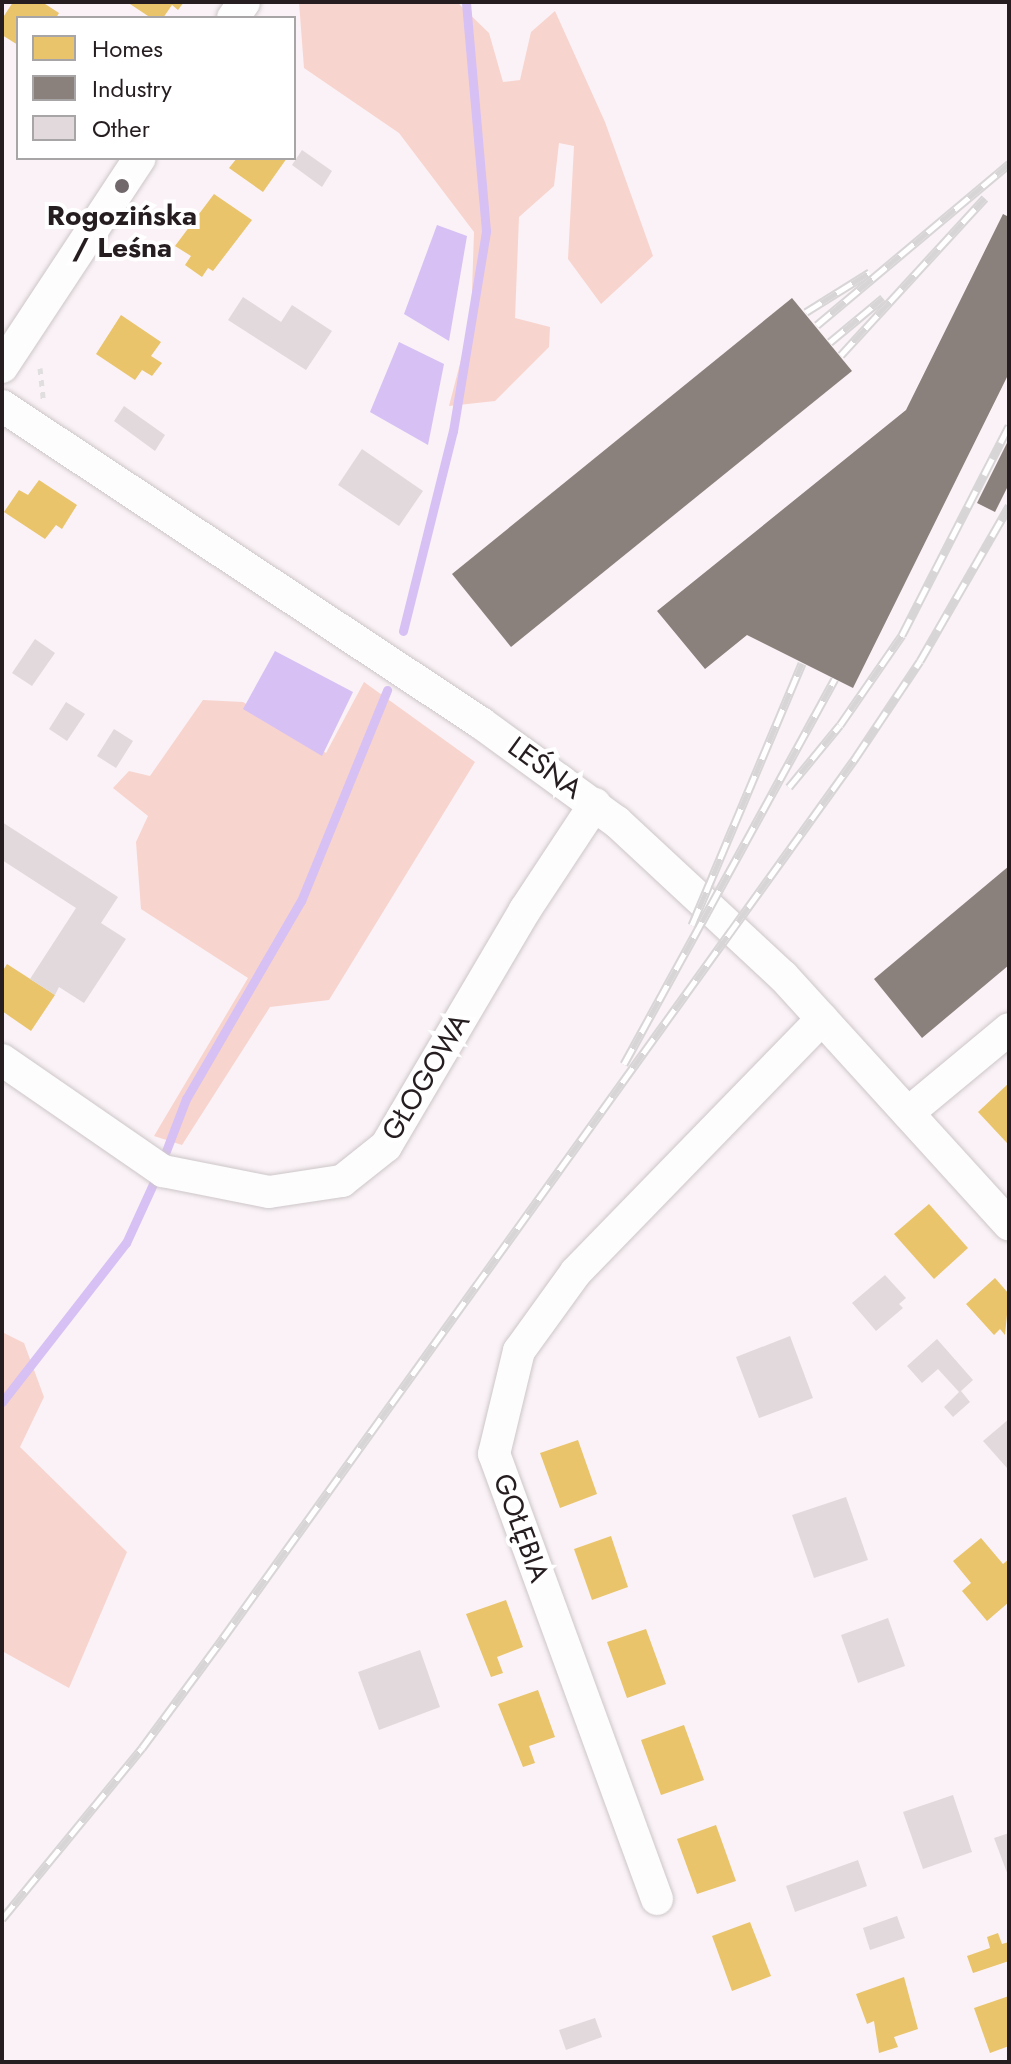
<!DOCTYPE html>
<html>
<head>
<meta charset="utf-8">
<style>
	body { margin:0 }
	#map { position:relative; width:1011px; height:2064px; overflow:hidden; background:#faf2f6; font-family:Jost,sans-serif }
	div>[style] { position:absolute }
	.green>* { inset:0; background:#f8d4ce }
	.water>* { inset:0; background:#d7c0f4 }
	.homes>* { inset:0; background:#e9c46a }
	.industry>* { inset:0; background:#8a817c }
	.stream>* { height:9px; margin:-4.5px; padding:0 4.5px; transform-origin:4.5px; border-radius:4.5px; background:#d7c0f4 }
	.building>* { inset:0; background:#e2d9dc }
	.path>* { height:5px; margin-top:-2.5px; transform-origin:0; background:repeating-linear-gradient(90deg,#e0dedf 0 6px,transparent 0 12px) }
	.roads { filter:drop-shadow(0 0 2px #cdc6c9) drop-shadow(0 0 2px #cdc6c9) }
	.minor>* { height:32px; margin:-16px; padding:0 16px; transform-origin:16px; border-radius:16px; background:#fefdfe }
	.rail>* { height:9px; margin-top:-4.5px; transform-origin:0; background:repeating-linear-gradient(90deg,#fff 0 18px,#d8d5d7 0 36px); box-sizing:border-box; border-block:2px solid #d8d5d7 }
	.dots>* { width:22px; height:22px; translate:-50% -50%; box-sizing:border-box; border:4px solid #fff; border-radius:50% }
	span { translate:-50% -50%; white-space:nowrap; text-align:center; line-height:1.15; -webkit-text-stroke:8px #fff; paint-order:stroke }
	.poi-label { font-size:28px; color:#251d20; font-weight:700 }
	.street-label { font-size:28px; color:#251d20 }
	.frame { position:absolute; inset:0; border:4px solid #251d20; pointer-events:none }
	.legend { position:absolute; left:16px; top:16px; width:280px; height:144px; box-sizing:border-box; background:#fff; border:2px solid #a8a5a6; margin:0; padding:10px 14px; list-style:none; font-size:24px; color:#251d20 }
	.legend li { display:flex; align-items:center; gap:16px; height:40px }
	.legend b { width:40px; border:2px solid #a8a5a6 }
</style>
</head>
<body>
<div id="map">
	<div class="green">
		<i style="clip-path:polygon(299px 2px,457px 2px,489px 33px,503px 82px,520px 80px,531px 32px,555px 11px,605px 122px,653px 256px,601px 304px,568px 259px,574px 146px,559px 143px,554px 186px,519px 217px,515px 318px,550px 327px,549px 347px,495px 401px,449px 406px,471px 321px,474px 232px,399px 133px,304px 68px)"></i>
		<i style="clip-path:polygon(364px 682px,475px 762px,329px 1000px,270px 1007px,182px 1145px,154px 1136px,248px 978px,141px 909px,136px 842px,148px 816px,113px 788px,129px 771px,150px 776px,203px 700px,243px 702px,326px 753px)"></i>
		<i style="clip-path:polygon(2px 1332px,24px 1343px,44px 1397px,20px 1447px,127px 1552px,69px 1688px,2px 1651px)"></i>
	</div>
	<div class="water">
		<i style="clip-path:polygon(437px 225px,467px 236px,449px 341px,404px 314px)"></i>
		<i style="clip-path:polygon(399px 342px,444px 364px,428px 445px,370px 412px)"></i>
		<i style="clip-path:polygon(275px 651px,353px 692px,322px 756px,243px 709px)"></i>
	</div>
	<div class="homes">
		<i style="clip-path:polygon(13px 2px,42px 2px,59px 13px,56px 18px,18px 18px,18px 45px,2px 35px,2px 19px)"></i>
		<i style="clip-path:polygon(127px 2px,184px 2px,178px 10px,172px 5px,163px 18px,151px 18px)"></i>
		<i style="clip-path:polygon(237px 158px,287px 158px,263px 192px,229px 168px)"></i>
		<i style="clip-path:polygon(214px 194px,252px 220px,213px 271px,208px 268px,202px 277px,185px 265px,191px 256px,175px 246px)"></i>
		<i style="clip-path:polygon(121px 315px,161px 342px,151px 356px,162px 363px,152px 376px,142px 370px,135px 380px,96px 354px)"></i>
		<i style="clip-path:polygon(39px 480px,77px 505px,62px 529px,56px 525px,45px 539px,4px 512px,19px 490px,28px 495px)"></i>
		<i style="clip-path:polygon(7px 964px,55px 995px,31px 1031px,2px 1011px,2px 972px)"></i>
		<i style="clip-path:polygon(1009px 1083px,1009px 1142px,1007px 1143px,978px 1112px)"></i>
		<i style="clip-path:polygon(929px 1204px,968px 1248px,934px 1279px,894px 1234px)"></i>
		<i style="clip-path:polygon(995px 1278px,1009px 1294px,1005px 1335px,1000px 1329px,994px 1335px,966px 1304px)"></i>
		<i style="clip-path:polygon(578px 1440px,597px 1494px,560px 1508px,540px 1453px)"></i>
		<i style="clip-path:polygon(611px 1536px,628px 1587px,592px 1600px,574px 1549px)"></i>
		<i style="clip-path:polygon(981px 1538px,1003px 1564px,1009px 1559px,1009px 1602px,987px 1621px,962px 1591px,971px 1583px,953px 1561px)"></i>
		<i style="clip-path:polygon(506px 1600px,523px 1647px,497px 1657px,503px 1673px,491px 1677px,466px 1614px)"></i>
		<i style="clip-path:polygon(646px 1629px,666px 1684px,627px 1698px,607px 1642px)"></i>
		<i style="clip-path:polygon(538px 1690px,555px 1737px,529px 1746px,535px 1763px,523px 1767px,498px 1704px)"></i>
		<i style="clip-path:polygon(684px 1725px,704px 1780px,661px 1795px,641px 1740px)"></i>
		<i style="clip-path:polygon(716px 1825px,736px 1881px,697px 1894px,677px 1839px)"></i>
		<i style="clip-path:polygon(750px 1922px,771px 1976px,732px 1991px,712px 1936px)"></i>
		<i style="clip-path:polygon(998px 1933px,1002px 1944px,1009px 1942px,1009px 1961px,973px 1973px,967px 1956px,990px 1948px,987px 1937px)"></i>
		<i style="clip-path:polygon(904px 1977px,918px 2029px,894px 2037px,898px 2047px,879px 2053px,874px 2021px,867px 2024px,856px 1994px)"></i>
		<i style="clip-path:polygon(1009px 1996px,1009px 2046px,990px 2053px,974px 2008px)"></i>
	</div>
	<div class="industry">
		<i style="clip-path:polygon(1003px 214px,1009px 217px,1009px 373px,853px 688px,747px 635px,705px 669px,657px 611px,906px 410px)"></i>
		<i style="clip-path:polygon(792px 298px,852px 371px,511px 647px,452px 574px)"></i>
		<i style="clip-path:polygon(1009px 439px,1009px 484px,995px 512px,977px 503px)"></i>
		<i style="clip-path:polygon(1009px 866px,1009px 965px,922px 1038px,874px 979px)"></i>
	</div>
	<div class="stream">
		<i style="left:403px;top:631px;width:206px;rotate:-76deg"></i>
		<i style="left:453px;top:431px;width:203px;rotate:-80.6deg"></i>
		<i style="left:486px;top:231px;width:230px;rotate:-95deg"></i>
		<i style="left:166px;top:1151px;width:56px;rotate:-69deg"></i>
		<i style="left:186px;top:1099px;width:229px;rotate:-59.9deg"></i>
		<i style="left:301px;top:901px;width:228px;rotate:-67.8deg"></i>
		<i style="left:2px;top:1402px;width:202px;rotate:-52.1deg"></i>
		<i style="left:126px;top:1243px;width:65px;rotate:-65.4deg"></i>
	</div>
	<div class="building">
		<i style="clip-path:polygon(302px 150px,332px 171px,322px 187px,292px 165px)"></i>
		<i style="clip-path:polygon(243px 297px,281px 322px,292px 305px,332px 331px,306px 370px,228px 320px)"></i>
		<i style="clip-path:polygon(124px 406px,165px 435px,155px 451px,114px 421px)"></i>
		<i style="clip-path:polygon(362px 449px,423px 491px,399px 526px,338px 485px)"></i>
		<i style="clip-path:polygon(35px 639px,55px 653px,32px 686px,12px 673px)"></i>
		<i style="clip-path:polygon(66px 702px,85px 714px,67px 741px,49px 729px)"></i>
		<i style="clip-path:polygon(114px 729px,133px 741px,116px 768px,97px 756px)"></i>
		<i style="clip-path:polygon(2px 822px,118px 897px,101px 923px,126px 939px,84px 1003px,59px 987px,55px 995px,30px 979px,76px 908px,2px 860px)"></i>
		<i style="clip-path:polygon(885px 1275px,906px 1298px,899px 1304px,903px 1308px,876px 1331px,852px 1303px)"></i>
		<i style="clip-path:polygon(790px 1336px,813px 1398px,759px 1418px,736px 1357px)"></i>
		<i style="clip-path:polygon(937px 1339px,973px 1380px,961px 1391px,970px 1402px,953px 1417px,944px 1407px,959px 1392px,938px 1369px,922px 1383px,907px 1366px)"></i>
		<i style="clip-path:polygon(1009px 1419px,1009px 1466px,1007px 1468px,983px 1441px)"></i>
		<i style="clip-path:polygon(846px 1497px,868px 1560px,814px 1578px,792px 1515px)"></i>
		<i style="clip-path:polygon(888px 1618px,905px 1666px,858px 1683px,841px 1635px)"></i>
		<i style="clip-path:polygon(420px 1650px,440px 1707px,379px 1730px,358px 1672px)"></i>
		<i style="clip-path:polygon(953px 1795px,972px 1852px,923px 1869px,903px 1812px)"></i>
		<i style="clip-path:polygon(1009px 1833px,1009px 1878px,994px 1838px)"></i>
		<i style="clip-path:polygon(858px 1860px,867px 1886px,795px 1912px,786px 1886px)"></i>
		<i style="clip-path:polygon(897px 1916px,905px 1938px,870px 1950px,863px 1928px)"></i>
		<i style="clip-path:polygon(595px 2018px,602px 2037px,566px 2050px,559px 2030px)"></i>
	</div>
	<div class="path">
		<i style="left:40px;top:368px;width:31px;rotate:84deg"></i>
	</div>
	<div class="roads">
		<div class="minor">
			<i style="left:233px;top:18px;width:19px;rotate:-55deg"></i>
			<i style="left:2px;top:367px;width:250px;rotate:-56.6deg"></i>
			<i style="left:2px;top:406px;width:574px;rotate:33.5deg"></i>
			<i style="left:481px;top:723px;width:168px;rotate:36.1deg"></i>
			<i style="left:617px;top:822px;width:226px;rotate:42.9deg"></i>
			<i style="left:783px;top:976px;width:336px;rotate:47.7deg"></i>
			<i style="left:2px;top:1060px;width:196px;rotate:34.6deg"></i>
			<i style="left:163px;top:1171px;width:108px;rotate:11.2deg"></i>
			<i style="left:269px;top:1192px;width:74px;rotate:-8.6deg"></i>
			<i style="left:342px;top:1181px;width:56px;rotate:-38.5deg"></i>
			<i style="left:386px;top:1146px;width:274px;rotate:-59.5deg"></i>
			<i style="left:525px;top:910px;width:127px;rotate:-56.6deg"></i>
			<i style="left:908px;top:1113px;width:131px;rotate:-39.7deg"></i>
			<i style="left:657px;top:1899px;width:474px;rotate:-110.1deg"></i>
			<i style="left:494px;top:1454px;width:106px;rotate:-76.4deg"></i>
			<i style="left:519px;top:1351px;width:97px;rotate:-54.2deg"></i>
			<i style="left:576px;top:1272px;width:353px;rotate:-45.8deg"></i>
		</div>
	</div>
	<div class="rail">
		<i style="left:806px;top:312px;width:75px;rotate:-32deg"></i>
		<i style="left:817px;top:325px;width:251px;rotate:-40deg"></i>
		<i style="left:830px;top:342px;width:69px;rotate:-39.7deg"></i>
		<i style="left:841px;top:355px;width:213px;rotate:-47.5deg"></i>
		<i style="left:789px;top:787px;width:80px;rotate:-50.6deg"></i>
		<i style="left:840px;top:725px;width:109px;rotate:-55.4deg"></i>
		<i style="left:902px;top:635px;width:235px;rotate:-62.9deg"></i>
		<i style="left:692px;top:925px;width:284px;rotate:-67.2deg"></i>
		<i style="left:624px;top:1064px;width:439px;rotate:-61.3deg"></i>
		<i style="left:2px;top:1919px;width:221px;rotate:-50.7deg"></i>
		<i style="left:142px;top:1748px;width:137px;rotate:-53.6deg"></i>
		<i style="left:223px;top:1638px;width:1085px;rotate:-54.3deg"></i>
		<i style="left:856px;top:757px;width:115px;rotate:-56.3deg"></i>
		<i style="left:920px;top:661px;width:179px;rotate:-60.1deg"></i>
	</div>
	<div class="dots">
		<i style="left:122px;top:186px;background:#70686b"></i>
	</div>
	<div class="poi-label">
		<span style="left:122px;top:232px">Rogozińska<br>/ Leśna</span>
	</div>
	<div class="street-label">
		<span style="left:545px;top:768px;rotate:36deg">LEŚNA</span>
		<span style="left:426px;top:1077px;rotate:-59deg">GŁOGOWA</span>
		<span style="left:521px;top:1528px;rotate:70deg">GOŁĘBIA</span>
	</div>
	<div class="frame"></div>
	<ul class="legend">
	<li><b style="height:22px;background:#e9c46a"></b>Homes</li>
	<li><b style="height:22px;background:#8a817c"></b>Industry</li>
	<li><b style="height:22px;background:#e2d9dc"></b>Other</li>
	</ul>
</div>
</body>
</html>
